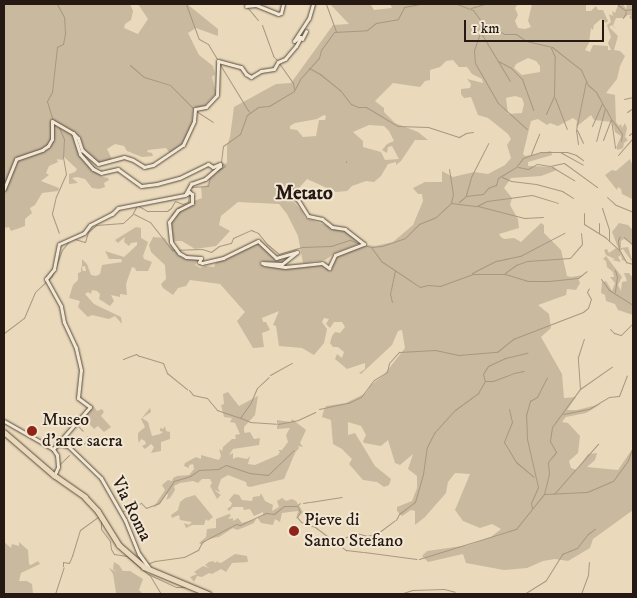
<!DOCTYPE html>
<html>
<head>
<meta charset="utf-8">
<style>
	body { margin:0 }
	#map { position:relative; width:637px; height:598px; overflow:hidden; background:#eadabb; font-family:"IM FELL DW Pica",serif }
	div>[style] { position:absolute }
	.green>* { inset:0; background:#c9b99f }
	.stream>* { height:1px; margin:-0.5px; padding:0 0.5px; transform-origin:0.5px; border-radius:0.5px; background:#a79882 }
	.roads { filter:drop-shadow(0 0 1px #57493e) drop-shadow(0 0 1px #57493e) }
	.minor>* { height:3px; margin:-1.5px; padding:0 1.5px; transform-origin:1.5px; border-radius:1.5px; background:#f1e7d3 }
	.major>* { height:4.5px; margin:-2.25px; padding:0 2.25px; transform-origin:2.25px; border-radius:2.25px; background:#eadabb }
	.dots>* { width:14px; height:14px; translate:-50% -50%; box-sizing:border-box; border:2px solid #f1e7d3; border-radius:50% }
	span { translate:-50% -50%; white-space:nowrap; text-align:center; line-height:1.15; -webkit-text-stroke:4px #f1e7d3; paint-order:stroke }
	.poi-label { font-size:18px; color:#261914 }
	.left { translate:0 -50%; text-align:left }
	.street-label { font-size:18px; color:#261914 }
	.quarter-label { font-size:20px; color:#261914; font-weight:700 }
	.frame { position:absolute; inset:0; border:5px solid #261914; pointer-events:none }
	.scale { position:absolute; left:464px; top:20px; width:140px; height:22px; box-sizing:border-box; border:2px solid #261914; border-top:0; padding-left:6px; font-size:15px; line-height:18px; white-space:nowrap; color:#261914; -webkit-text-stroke:4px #f1e7d3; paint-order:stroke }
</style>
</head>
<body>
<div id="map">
	<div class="green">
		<i style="clip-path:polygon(4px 4px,130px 4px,133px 11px,131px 20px,125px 24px,124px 28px,138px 34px,148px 19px,138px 4px,187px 4px,218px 29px,218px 36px,196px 28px,188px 33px,199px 55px,213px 66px,215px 74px,212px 77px,216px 93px,204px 106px,193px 108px,192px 125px,182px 145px,170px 153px,166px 148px,148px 150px,147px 152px,152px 153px,153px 156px,142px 157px,127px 151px,124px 146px,115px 144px,107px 149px,112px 159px,99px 164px,85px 152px,81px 139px,73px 133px,77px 148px,85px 160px,103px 177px,108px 178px,109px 180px,104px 183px,105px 187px,99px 189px,92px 188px,85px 179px,77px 177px,72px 178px,78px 183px,69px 184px,69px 174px,75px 172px,77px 169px,63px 156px,63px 160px,57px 159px,58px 162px,49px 166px,46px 173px,49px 175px,41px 181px,59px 188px,58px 191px,42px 193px,35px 205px,30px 208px,32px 213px,25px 219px,25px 226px,11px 231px,9px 227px,4px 228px)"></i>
		<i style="clip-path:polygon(evenodd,330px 4px,375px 4px,371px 5px,374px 10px,392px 8px,390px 4px,518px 4px,515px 8px,518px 15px,515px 21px,518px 28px,525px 29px,531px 27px,528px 21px,532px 4px,586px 4px,586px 11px,591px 11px,596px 6px,598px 10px,603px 10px,608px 21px,606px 23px,601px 19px,594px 25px,593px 30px,591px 28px,589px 43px,585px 50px,590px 52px,593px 45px,608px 46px,608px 50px,611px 50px,608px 43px,611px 37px,607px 25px,611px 22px,609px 14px,613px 16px,612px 11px,615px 13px,618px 5px,623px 4px,626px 9px,627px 4px,633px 4px,633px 21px,629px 17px,631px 15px,628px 15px,624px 18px,616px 18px,613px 25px,616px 29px,612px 25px,609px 27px,618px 36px,614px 50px,620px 51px,625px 56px,620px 66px,617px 79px,606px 93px,615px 95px,616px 122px,619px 126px,621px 124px,622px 128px,625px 123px,627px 128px,625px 137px,628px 140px,624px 143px,623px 148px,618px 150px,616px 148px,621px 136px,615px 132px,612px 122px,594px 120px,591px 115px,576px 127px,577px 121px,573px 118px,558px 126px,550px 123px,547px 125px,538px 119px,531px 121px,523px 154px,525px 156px,551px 151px,552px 155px,528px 162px,528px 166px,554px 167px,557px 170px,541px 176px,511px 178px,504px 188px,512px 198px,510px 205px,518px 219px,519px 228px,499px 234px,501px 237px,504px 239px,514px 238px,521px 242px,541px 223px,544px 225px,544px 233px,561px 250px,567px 276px,571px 277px,584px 275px,578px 278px,580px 283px,576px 290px,567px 289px,566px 295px,538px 305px,549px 314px,551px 328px,541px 337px,562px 374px,564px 398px,576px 397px,567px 410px,577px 410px,601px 404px,586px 413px,566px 417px,562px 422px,568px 423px,580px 436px,578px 453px,569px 461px,571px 468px,577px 470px,588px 454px,597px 453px,595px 460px,587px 467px,618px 470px,633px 448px,633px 510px,593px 539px,590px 548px,568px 561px,555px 559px,543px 561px,527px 568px,504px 570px,466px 563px,463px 554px,428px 562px,422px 556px,427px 551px,469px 545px,491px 537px,501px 529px,492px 524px,480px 528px,463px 521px,455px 510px,470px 474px,455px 473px,448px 482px,446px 493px,425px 517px,415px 525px,415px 511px,411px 510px,402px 516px,397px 511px,397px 507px,412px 501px,417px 488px,417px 476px,408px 469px,413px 454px,400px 465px,395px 463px,388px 440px,381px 446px,364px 443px,363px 441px,366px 435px,361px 426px,348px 422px,348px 435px,355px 433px,375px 466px,391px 479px,389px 485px,384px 487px,377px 482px,363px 480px,349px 464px,352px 459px,342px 449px,333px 444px,331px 420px,322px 417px,324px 410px,326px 406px,346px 403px,366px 393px,372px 384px,383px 376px,405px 348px,402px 330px,398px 331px,392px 345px,361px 374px,359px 373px,365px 369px,365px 363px,347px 369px,335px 359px,337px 354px,342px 358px,344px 352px,338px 347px,333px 347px,330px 343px,332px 336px,335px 332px,340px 333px,345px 327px,342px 322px,334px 322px,330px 328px,326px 324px,329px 319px,324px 318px,322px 322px,327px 329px,324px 343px,314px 355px,302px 348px,279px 346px,276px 326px,273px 325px,279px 311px,262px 318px,263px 322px,266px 322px,270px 330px,262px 333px,264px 347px,253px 348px,237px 321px,245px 312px,220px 284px,190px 280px,186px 286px,178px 288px,173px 295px,163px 288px,161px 284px,166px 279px,165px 265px,151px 252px,149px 245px,153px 237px,165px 238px,168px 244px,180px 255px,199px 258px,195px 265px,200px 268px,205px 266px,214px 267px,217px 260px,232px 256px,258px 242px,276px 259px,293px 253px,283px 263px,261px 261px,260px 264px,284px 269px,319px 264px,330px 270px,337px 256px,368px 245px,375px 246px,393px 242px,413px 225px,423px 201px,422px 194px,418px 194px,413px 188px,425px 182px,442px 182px,442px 171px,453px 177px,474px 172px,488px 174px,505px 165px,511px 158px,507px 145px,511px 139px,508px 134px,488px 118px,478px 115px,471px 97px,464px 98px,461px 94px,461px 89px,470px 88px,471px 84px,467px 79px,483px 83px,482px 79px,472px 74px,467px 67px,459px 67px,453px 60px,446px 61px,440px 67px,430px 70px,430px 80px,425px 81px,420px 87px,393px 83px,375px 101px,384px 108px,384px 112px,395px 123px,418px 132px,428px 140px,415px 140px,401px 161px,396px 165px,396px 162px,388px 164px,381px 176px,374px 182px,366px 181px,352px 186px,347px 191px,336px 192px,307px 179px,299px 188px,287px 188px,287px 195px,301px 210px,305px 218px,349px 233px,361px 243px,337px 252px,325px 260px,303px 263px,298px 236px,287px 214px,279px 204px,238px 202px,221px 216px,219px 225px,230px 231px,216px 246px,195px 249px,182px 241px,172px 241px,169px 224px,172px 218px,171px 215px,178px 207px,202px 198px,201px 187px,207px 185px,217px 166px,227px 163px,227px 146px,230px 137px,234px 107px,276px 84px,291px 83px,333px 25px,349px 24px,330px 4px,528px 58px,536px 61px,540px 66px,540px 72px,522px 75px,514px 68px,516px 64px,528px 58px,330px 4px,515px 96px,522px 98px,524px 104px,522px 113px,508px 114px,506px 98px,515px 96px,330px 4px,324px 115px,326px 116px,325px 120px,319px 120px,316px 136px,303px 137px,297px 130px,290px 129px,290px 126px,295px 123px,317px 119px,324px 115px,330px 4px,369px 125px,384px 126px,389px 131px,394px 141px,387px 144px,382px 150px,387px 153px,388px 147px,392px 146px,399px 159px,385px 160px,381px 152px,363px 147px,363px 141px,353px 132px,369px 125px)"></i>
		<i style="clip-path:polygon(630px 159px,633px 166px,632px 199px,622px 194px,621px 189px,618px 187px,617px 190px,605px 175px,612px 170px,616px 171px)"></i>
		<i style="clip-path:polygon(619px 223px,628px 225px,633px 230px,633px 245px,624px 239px,621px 241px,621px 248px,628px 247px,633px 263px,623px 249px,620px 251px,627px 262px,622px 260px,621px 255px,618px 257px,621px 262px,612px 260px,615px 259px,606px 255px,604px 250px,607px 249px,609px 253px,616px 248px,619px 250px,612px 232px)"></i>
		<i style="clip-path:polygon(136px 227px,141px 228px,141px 238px,148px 242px,143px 256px,144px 259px,152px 262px,148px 271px,136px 271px,135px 268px,132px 267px,126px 284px,127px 295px,120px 294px,120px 297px,111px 295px,114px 301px,110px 306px,99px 299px,100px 294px,97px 291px,92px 290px,91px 294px,88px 292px,85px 294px,94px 304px,121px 317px,122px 324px,115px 316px,109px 319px,92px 315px,88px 317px,78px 307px,80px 301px,69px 298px,73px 285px,78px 280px,78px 273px,81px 272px,81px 266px,83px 271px,86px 271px,85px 266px,82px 267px,82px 259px,87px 264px,91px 275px,96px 276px,100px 274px,102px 265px,122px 262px,121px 259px,109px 259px,105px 251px,124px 257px,137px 245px,137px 242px,131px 243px,129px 246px,124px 242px,125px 237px,118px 243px,115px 240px)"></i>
		<i style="clip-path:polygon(606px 256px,622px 277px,618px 285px,621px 291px,622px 282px,627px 281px,624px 273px,629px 273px,633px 278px,633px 315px,618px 310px,615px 304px,606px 301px,605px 295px,601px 293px,602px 282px,606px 281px,612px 291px,615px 283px,610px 277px,614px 277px,613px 272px,607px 267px,606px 261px,603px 259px)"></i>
		<i style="clip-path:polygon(228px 392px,239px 406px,258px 396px,255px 415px,244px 427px,244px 431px,245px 433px,250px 432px,254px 439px,260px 438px,259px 445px,233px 449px,229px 455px,233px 453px,233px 459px,237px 457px,247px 459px,250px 456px,248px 464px,255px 465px,278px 455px,280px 452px,278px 450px,282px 450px,288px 442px,286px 435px,290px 428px,277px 429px,277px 420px,291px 422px,292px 419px,306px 430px,300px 443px,303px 447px,298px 446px,299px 448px,295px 453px,284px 479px,250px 487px,247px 486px,246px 482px,228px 475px,221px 479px,218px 488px,220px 492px,214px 490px,221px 495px,217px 499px,210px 486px,212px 483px,210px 479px,202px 479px,198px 483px,193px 481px,180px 483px,174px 486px,175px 490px,170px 498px,166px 500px,168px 495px,167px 494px,160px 504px,153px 508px,165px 490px,162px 485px,168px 480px,172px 481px,173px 478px,177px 476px,189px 475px,194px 469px,193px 464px,189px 465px,189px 468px,184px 466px,185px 463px,196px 457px,201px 459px,201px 455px,219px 460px,221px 456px,219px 449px,222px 451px,223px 447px,232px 439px,236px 439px,235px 435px,240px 434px,235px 423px,230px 422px,232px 418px,224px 417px,221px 405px,224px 404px,223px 394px)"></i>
		<i style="clip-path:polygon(93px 405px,97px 411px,102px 409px,104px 412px,101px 416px,111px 427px,104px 432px,98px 426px,94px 429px,83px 417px)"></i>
		<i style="clip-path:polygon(150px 408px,151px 412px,142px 418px,148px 422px,152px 436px,160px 434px,163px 432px,160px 431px,160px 428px,163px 429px,165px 426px,166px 431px,170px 432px,170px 439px,161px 442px,161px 451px,151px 453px,154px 447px,151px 444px,145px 449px,142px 446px,146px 444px,145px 441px,141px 439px,139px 443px,138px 439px,138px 433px,145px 427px,141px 419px)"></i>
		<i style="clip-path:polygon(261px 493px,265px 501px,273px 505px,272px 511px,279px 507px,277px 501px,282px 498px,286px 501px,292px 499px,296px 501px,303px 512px,296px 519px,298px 511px,282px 513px,280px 522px,275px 519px,273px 525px,261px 523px,257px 517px,263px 516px,263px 512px,254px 516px,250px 509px,244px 510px,243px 507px,233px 507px,229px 511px,227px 509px,231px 506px,232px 503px,229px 500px,234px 494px,239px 495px,242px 500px,252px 501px,253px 497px,260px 496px)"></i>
		<i style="clip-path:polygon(195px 495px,213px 517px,208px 521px,206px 519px,204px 525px,192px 525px,186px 528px,184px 523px,189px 525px,192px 522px,180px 520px,179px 515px,172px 518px,171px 515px,178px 510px,180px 502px,185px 498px)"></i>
		<i style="clip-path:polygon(229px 514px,231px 515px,228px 519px,233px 518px,233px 521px,238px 518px,242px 523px,256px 519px,254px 523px,245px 527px,237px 530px,233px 528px,219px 537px,207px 539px,202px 545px,199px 543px,206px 537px,207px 529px,216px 528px,216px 519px)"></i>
		<i style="clip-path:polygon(4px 542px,11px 548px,12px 544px,19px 546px,19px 542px,28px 550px,29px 564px,31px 565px,38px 561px,40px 564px,21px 573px,19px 581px,27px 581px,32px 584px,33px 594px,4px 594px)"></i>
		<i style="clip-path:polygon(235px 554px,247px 556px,248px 562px,232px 563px,226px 572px,221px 569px,212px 574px,209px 573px,202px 577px,197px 576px,194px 582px,190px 577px,197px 574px,194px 572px,203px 566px,209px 568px,205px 565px,209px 562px,213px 561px,215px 563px,218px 560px,217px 562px,221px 563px)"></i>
		<i style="clip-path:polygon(114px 562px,119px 565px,123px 571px,130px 571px,143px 579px,139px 590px,143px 594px,116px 593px,113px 574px,109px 568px,117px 572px,113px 569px)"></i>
	</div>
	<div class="stream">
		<i style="left:186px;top:4px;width:37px;rotate:70deg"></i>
		<i style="left:199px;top:39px;width:10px;rotate:29deg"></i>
		<i style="left:208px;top:44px;width:17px;rotate:59deg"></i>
		<i style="left:326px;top:4px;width:29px;rotate:70deg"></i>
		<i style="left:457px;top:4px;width:17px;rotate:21deg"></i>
		<i style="left:473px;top:10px;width:14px;rotate:54deg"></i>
		<i style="left:481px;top:21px;width:26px;rotate:29deg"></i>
		<i style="left:504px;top:34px;width:12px"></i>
		<i style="left:516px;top:34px;width:12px;rotate:35deg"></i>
		<i style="left:526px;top:41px;width:27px;rotate:13deg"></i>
		<i style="left:552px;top:47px;width:37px;rotate:38deg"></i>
		<i style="left:581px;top:70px;width:17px;rotate:65deg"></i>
		<i style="left:588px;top:85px;width:11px;rotate:41deg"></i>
		<i style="left:596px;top:92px;width:18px;rotate:61deg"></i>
		<i style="left:605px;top:108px;width:34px;rotate:105deg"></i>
		<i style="left:618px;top:5px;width:9px;rotate:36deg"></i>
		<i style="left:625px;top:10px;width:8px;rotate:-7deg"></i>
		<i style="left:247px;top:7px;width:17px;rotate:50deg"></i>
		<i style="left:471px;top:8px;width:14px;rotate:-17deg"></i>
		<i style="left:623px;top:18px;width:7px;rotate:-63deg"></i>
		<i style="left:481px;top:21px;width:12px;rotate:95deg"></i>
		<i style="left:480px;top:33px;width:18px;rotate:109deg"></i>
		<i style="left:474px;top:50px;width:13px;rotate:86deg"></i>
		<i style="left:475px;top:63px;width:46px;rotate:60.1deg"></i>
		<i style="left:498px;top:103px;width:39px;rotate:42deg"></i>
		<i style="left:262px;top:25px;width:33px;rotate:70deg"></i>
		<i style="left:273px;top:56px;width:6px;rotate:45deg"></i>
		<i style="left:481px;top:33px;width:56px;rotate:58.9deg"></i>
		<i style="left:498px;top:61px;width:15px;rotate:28deg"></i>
		<i style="left:511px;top:68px;width:16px;rotate:45deg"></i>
		<i style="left:522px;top:79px;width:33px;rotate:70deg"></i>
		<i style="left:219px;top:63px;width:57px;rotate:58.5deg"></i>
		<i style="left:279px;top:63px;width:24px;rotate:55deg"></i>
		<i style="left:293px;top:83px;width:6px;rotate:81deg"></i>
		<i style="left:130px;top:65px;width:18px;rotate:41deg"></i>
		<i style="left:144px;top:77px;width:27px;rotate:17deg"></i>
		<i style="left:170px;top:85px;width:34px;rotate:45deg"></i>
		<i style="left:309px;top:68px;width:13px;rotate:29deg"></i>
		<i style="left:320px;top:74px;width:26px;rotate:39deg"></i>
		<i style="left:340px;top:90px;width:18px;rotate:52deg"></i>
		<i style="left:351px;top:104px;width:8px;rotate:23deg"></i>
		<i style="left:358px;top:107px;width:8px"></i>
		<i style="left:366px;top:107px;width:37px;rotate:31deg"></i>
		<i style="left:398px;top:126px;width:30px;rotate:2deg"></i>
		<i style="left:428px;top:127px;width:33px;rotate:18deg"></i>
		<i style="left:459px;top:137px;width:8px;rotate:-30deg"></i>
		<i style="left:466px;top:133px;width:7px;rotate:-8deg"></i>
		<i style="left:555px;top:98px;width:33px;rotate:69deg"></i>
		<i style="left:624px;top:99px;width:9px;rotate:-13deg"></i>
		<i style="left:196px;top:111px;width:20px;rotate:33deg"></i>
		<i style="left:627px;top:112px;width:7px;rotate:-34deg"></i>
		<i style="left:546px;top:114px;width:20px;rotate:-66deg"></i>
		<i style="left:554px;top:96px;width:39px;rotate:-89deg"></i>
		<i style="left:555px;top:57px;width:10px;rotate:-114deg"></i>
		<i style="left:611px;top:119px;width:29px;rotate:82deg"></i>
		<i style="left:612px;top:120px;width:17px;rotate:54deg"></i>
		<i style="left:622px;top:134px;width:7px;rotate:98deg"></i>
		<i style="left:53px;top:121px;width:21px;rotate:-107deg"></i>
		<i style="left:47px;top:101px;width:10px;rotate:-61deg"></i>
		<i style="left:52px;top:92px;width:45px;rotate:-83.7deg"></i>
		<i style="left:57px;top:47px;width:7px;rotate:-27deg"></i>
		<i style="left:63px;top:44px;width:10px;rotate:-79deg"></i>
		<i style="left:65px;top:34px;width:17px;rotate:-93deg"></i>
		<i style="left:64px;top:17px;width:15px;rotate:-118deg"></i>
		<i style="left:58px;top:125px;width:15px;rotate:67deg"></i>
		<i style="left:64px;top:139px;width:18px;rotate:93deg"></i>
		<i style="left:63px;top:157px;width:17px;rotate:80deg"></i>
		<i style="left:66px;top:174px;width:24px;rotate:114deg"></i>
		<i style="left:56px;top:196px;width:18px;rotate:103deg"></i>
		<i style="left:52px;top:214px;width:20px;rotate:70deg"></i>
		<i style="left:592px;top:126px;width:24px;rotate:-66deg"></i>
		<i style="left:577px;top:130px;width:14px;rotate:65deg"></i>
		<i style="left:629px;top:135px;width:5px;rotate:-37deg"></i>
		<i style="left:603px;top:140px;width:22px;rotate:-69deg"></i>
		<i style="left:611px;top:119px;width:11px;rotate:-117deg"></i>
		<i style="left:578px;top:144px;width:14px;rotate:-98deg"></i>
		<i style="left:576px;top:130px;width:50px;rotate:-78.5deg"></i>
		<i style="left:560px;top:152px;width:26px;rotate:29deg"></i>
		<i style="left:531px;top:154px;width:22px;rotate:-68deg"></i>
		<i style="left:618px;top:155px;width:23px;rotate:-49deg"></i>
		<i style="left:346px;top:161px;width:1px;rotate:90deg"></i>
		<i style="left:518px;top:167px;width:10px;rotate:11deg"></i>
		<i style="left:528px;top:169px;width:10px;rotate:-29deg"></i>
		<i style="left:537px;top:164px;width:13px;rotate:9deg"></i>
		<i style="left:550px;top:166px;width:14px;rotate:-12deg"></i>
		<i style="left:564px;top:163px;width:41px;rotate:36deg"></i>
		<i style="left:552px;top:167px;width:26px;rotate:31deg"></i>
		<i style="left:449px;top:169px;width:25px;rotate:81deg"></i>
		<i style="left:453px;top:194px;width:9px;rotate:103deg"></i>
		<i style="left:217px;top:171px;width:9px;rotate:-32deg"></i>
		<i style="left:225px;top:166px;width:6px;rotate:-135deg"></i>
		<i style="left:221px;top:162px;width:16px;rotate:-83deg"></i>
		<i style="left:223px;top:146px;width:21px;rotate:-35deg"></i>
		<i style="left:240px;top:134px;width:20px;rotate:-70deg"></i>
		<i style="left:247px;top:115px;width:14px;rotate:-36deg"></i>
		<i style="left:258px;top:107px;width:11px;rotate:-5deg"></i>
		<i style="left:269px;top:106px;width:29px;rotate:-31deg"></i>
		<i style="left:294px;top:91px;width:13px;rotate:-63deg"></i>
		<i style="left:300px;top:79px;width:28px;rotate:-48deg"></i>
		<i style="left:319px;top:58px;width:8px;rotate:-76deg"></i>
		<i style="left:321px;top:50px;width:22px;rotate:-54deg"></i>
		<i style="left:334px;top:32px;width:33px;rotate:-3deg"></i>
		<i style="left:367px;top:30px;width:11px;rotate:-38deg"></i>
		<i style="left:376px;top:23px;width:22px;rotate:-10deg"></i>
		<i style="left:398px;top:19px;width:13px;rotate:-63deg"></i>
		<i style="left:404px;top:7px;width:16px;rotate:-11deg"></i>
		<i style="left:502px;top:177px;width:10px;rotate:24deg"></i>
		<i style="left:511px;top:181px;width:25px;rotate:7deg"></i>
		<i style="left:536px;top:184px;width:27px;rotate:15deg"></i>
		<i style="left:562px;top:191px;width:13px;rotate:32deg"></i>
		<i style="left:190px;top:187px;width:18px;rotate:-3deg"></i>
		<i style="left:208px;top:186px;width:10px;rotate:-79deg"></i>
		<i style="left:466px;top:195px;width:19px;rotate:-74deg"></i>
		<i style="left:471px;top:177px;width:38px;rotate:-63deg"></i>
		<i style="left:607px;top:197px;width:12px;rotate:42deg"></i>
		<i style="left:616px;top:205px;width:18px;rotate:22deg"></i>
		<i style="left:459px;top:202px;width:9px;rotate:-41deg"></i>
		<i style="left:466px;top:196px;width:17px;rotate:-7deg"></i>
		<i style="left:483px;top:194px;width:8px;rotate:-50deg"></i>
		<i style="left:488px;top:188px;width:9px;rotate:-21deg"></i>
		<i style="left:496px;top:185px;width:7px;rotate:-74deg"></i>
		<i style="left:498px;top:178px;width:21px;rotate:-31deg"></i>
		<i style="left:516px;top:167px;width:11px;rotate:-52deg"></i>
		<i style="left:523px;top:158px;width:18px;rotate:-19deg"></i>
		<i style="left:540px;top:152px;width:27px"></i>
		<i style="left:567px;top:152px;width:9px;rotate:18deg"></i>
		<i style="left:576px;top:155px;width:9px;rotate:36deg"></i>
		<i style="left:478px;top:206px;width:48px;rotate:14.6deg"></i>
		<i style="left:524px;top:218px;width:19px;rotate:-3deg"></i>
		<i style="left:602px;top:208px;width:23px;rotate:72deg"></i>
		<i style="left:609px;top:230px;width:11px;rotate:90deg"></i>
		<i style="left:584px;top:213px;width:11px;rotate:90deg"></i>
		<i style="left:584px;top:224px;width:26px;rotate:32deg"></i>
		<i style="left:606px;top:238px;width:19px;rotate:43deg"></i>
		<i style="left:620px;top:251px;width:13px;rotate:61deg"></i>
		<i style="left:626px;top:262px;width:7px;rotate:16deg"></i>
		<i style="left:134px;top:214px;width:18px;rotate:27deg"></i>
		<i style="left:150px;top:222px;width:36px;rotate:52deg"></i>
		<i style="left:172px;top:250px;width:30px;rotate:-2deg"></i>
		<i style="left:202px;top:249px;width:9px;rotate:18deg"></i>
		<i style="left:211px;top:252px;width:10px;rotate:-37deg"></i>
		<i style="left:219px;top:246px;width:12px;rotate:-14deg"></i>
		<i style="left:231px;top:243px;width:5px;rotate:-68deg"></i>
		<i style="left:233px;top:238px;width:20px;rotate:-24deg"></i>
		<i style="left:251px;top:230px;width:8px;rotate:23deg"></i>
		<i style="left:258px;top:233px;width:14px;rotate:51deg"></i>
		<i style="left:267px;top:244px;width:16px;rotate:40deg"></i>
		<i style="left:279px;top:254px;width:24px;rotate:-17deg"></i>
		<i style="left:302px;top:247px;width:29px;rotate:-2deg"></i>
		<i style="left:331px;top:246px;width:20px;rotate:-18deg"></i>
		<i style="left:350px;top:240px;width:11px;rotate:22deg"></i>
		<i style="left:599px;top:233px;width:10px;rotate:-90deg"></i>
		<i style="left:624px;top:237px;width:12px;rotate:42deg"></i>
		<i style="left:75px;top:239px;width:10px;rotate:17deg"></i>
		<i style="left:85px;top:242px;width:10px;rotate:-73deg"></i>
		<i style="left:88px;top:232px;width:11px;rotate:-41deg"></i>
		<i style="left:96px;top:225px;width:27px;rotate:-4deg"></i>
		<i style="left:123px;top:223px;width:12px;rotate:-42deg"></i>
		<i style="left:132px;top:215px;width:11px;rotate:-63deg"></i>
		<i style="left:137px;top:205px;width:12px;rotate:31deg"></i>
		<i style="left:147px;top:211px;width:20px"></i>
		<i style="left:167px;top:211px;width:5px;rotate:-37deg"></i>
		<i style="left:171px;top:208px;width:8px;rotate:-60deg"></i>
		<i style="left:175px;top:201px;width:9px;rotate:21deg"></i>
		<i style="left:183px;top:204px;width:5px;rotate:-22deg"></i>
		<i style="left:188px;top:202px;width:7px;rotate:-82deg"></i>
		<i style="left:364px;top:245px;width:7px;rotate:16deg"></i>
		<i style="left:371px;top:247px;width:11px;rotate:-5deg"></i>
		<i style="left:382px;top:246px;width:24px;rotate:-19deg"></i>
		<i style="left:405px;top:238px;width:20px;rotate:-45deg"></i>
		<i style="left:419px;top:224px;width:18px;rotate:-22deg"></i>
		<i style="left:436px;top:217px;width:21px;rotate:-43deg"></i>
		<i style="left:451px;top:203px;width:26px;rotate:7deg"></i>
		<i style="left:477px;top:206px;width:11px;rotate:-27deg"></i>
		<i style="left:487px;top:201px;width:45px;rotate:-7.6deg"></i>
		<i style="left:532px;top:195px;width:27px;rotate:17deg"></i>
		<i style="left:371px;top:247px;width:17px;rotate:54deg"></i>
		<i style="left:381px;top:261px;width:47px;rotate:33.7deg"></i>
		<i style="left:420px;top:287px;width:8px;rotate:-14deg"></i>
		<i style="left:428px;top:285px;width:12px;rotate:5deg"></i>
		<i style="left:440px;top:286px;width:35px;rotate:-20deg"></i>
		<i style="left:473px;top:274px;width:32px"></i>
		<i style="left:505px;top:274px;width:24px;rotate:17deg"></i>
		<i style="left:528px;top:281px;width:21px"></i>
		<i style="left:549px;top:281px;width:29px;rotate:-6deg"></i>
		<i style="left:578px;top:278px;width:11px;rotate:-38deg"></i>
		<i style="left:619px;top:250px;width:10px;rotate:-96deg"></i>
		<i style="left:618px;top:240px;width:4px;rotate:-63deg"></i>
		<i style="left:615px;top:270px;width:7px;rotate:74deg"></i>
		<i style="left:617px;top:277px;width:15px;rotate:98deg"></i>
		<i style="left:472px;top:273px;width:27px;rotate:-27deg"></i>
		<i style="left:496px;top:261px;width:25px;rotate:-12deg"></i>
		<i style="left:520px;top:256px;width:50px;rotate:-27.6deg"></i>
		<i style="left:505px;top:273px;width:14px;rotate:-36deg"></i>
		<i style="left:516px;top:265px;width:12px;rotate:-20deg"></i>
		<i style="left:527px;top:261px;width:43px;rotate:-4deg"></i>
		<i style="left:570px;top:258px;width:18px;rotate:-49deg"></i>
		<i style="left:582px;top:244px;width:11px;rotate:-95deg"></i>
		<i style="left:601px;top:279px;width:14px;rotate:54deg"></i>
		<i style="left:609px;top:290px;width:28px;rotate:32deg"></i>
		<i style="left:392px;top:302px;width:8px;rotate:-104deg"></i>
		<i style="left:390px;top:294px;width:24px;rotate:-78deg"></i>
		<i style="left:610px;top:329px;width:6px;rotate:45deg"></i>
		<i style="left:614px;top:333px;width:7px;rotate:16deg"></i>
		<i style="left:621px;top:335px;width:17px;rotate:-45deg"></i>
		<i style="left:4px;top:333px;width:25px;rotate:-37deg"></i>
		<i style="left:24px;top:318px;width:28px;rotate:-67deg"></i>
		<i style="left:35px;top:292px;width:23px;rotate:-43deg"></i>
		<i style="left:52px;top:276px;width:28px;rotate:-69deg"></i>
		<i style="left:62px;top:250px;width:11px;rotate:-52deg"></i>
		<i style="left:140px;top:356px;width:24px;rotate:17deg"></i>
		<i style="left:163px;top:363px;width:11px;rotate:68deg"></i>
		<i style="left:167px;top:373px;width:26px;rotate:39deg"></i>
		<i style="left:123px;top:359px;width:14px;rotate:-21deg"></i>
		<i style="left:136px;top:354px;width:4px;rotate:34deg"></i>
		<i style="left:270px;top:375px;width:25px;rotate:-29deg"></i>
		<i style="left:485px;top:381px;width:8px"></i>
		<i style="left:493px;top:381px;width:22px;rotate:-21deg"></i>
		<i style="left:514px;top:373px;width:10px;rotate:-11deg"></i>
		<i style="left:580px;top:389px;width:39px;rotate:-35deg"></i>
		<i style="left:189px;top:390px;width:6px;rotate:51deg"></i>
		<i style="left:193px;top:395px;width:14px;rotate:12deg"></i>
		<i style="left:207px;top:398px;width:16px;rotate:50deg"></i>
		<i style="left:217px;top:410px;width:24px;rotate:19deg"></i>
		<i style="left:240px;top:418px;width:19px;rotate:-55deg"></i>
		<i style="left:251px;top:402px;width:15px;rotate:-67deg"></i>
		<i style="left:257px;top:388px;width:16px;rotate:-43deg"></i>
		<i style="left:319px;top:409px;width:30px;rotate:-12deg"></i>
		<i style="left:348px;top:403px;width:14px;rotate:-25deg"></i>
		<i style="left:361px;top:397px;width:21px;rotate:-53deg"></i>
		<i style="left:374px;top:380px;width:15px;rotate:-32deg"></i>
		<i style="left:387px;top:372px;width:9px;rotate:-77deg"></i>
		<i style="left:389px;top:363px;width:15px;rotate:-48deg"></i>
		<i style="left:399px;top:352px;width:36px;rotate:-3deg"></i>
		<i style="left:435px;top:350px;width:25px;rotate:12deg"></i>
		<i style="left:459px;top:355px;width:38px;rotate:-5deg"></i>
		<i style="left:497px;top:352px;width:21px;rotate:-39deg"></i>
		<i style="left:513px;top:339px;width:75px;rotate:-21.1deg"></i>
		<i style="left:583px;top:312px;width:6px;rotate:-39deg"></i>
		<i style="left:588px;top:308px;width:9px;rotate:-72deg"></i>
		<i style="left:591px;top:299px;width:8px;rotate:-120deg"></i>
		<i style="left:587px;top:292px;width:4px;rotate:-63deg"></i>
		<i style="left:509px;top:409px;width:13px;rotate:77deg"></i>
		<i style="left:512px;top:422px;width:22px;rotate:112deg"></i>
		<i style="left:504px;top:442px;width:23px;rotate:59deg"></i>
		<i style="left:516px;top:462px;width:23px;rotate:40deg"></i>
		<i style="left:563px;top:414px;width:26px;rotate:-11deg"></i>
		<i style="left:589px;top:409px;width:23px;rotate:-31deg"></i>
		<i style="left:609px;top:397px;width:10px;rotate:-6deg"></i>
		<i style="left:619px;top:396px;width:22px;rotate:-69deg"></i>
		<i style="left:241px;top:418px;width:10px;rotate:24deg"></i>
		<i style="left:250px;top:422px;width:26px;rotate:4deg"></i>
		<i style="left:278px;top:424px;width:20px;rotate:-11deg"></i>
		<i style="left:298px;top:420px;width:19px;rotate:-25deg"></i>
		<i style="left:77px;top:425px;width:8px;rotate:45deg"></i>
		<i style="left:80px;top:447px;width:11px;rotate:-41deg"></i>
		<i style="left:88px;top:440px;width:4px;rotate:-104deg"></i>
		<i style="left:59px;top:465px;width:14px;rotate:-45deg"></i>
		<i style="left:49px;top:473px;width:11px;rotate:41deg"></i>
		<i style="left:544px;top:494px;width:21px;rotate:-76deg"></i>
		<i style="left:549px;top:474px;width:12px;rotate:-95deg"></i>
		<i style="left:548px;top:462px;width:13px;rotate:-51deg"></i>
		<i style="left:556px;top:452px;width:13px;rotate:-119deg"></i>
		<i style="left:550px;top:441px;width:14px;rotate:-82deg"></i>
		<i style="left:552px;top:427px;width:47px;rotate:-53.6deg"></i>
		<i style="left:580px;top:389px;width:32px;rotate:-94deg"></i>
		<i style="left:578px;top:357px;width:19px;rotate:-72deg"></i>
		<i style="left:554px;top:494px;width:67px;rotate:-48.7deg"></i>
		<i style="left:310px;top:502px;width:32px;rotate:-9deg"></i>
		<i style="left:303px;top:503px;width:6px;rotate:-9deg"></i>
		<i style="left:298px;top:507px;width:5px;rotate:68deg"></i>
		<i style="left:300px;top:512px;width:6px;rotate:121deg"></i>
		<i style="left:297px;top:517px;width:6px;rotate:51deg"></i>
		<i style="left:301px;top:522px;width:15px;rotate:20deg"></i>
		<i style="left:315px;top:527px;width:39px;rotate:37deg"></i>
		<i style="left:346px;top:550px;width:17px;rotate:7deg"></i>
		<i style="left:532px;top:508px;width:5px;rotate:-101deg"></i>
		<i style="left:531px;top:503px;width:17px;rotate:-66deg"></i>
		<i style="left:538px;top:487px;width:49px;rotate:-102.9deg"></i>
		<i style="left:527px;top:439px;width:24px;rotate:-92deg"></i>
		<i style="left:526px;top:415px;width:15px;rotate:-74deg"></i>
		<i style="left:530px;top:401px;width:8px;rotate:-30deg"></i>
		<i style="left:537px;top:397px;width:22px;rotate:-63deg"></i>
		<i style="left:123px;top:511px;width:20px;rotate:-24deg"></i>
		<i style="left:141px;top:503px;width:7px;rotate:45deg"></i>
		<i style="left:146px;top:508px;width:14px;rotate:-21deg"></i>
		<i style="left:159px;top:503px;width:27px;rotate:-56deg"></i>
		<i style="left:174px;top:481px;width:17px;rotate:-17deg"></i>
		<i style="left:190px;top:476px;width:11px;rotate:-34deg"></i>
		<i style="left:199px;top:470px;width:19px;rotate:-3deg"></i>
		<i style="left:218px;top:469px;width:9px;rotate:-27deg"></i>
		<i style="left:226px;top:465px;width:24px;rotate:19deg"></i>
		<i style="left:249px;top:473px;width:19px;rotate:6deg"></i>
		<i style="left:268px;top:475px;width:36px;rotate:-44deg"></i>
		<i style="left:101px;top:519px;width:10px;rotate:90deg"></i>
		<i style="left:101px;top:529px;width:15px;rotate:53deg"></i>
		<i style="left:110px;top:541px;width:8px;rotate:83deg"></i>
		<i style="left:111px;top:549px;width:6px;rotate:59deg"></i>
		<i style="left:114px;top:554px;width:13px;rotate:9deg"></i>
		<i style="left:127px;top:556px;width:28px;rotate:41deg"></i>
		<i style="left:148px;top:574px;width:31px;rotate:25deg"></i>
		<i style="left:176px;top:587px;width:11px"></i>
		<i style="left:396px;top:520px;width:7px;rotate:-63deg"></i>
		<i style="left:399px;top:514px;width:20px;rotate:-37deg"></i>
		<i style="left:415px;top:502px;width:29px;rotate:-74deg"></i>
		<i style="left:423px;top:474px;width:27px;rotate:-82deg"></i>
		<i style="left:427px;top:447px;width:16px;rotate:-63deg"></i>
		<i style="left:434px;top:433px;width:31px;rotate:-48deg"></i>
		<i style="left:455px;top:410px;width:29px;rotate:-36deg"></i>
		<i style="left:478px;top:393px;width:14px;rotate:-60deg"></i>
		<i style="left:485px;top:381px;width:7px;rotate:-106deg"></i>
		<i style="left:483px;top:374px;width:9px;rotate:-58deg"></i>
		<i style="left:488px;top:366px;width:19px;rotate:-25deg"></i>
		<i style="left:505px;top:358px;width:23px;rotate:-13deg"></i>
		<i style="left:337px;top:541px;width:21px;rotate:-23deg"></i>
		<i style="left:356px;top:533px;width:11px;rotate:15deg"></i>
		<i style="left:367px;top:536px;width:11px;rotate:-15deg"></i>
		<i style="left:378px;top:533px;width:21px;rotate:-37deg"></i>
		<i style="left:577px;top:548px;width:18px;rotate:-52deg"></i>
		<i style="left:588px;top:534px;width:9px;rotate:-36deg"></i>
		<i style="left:364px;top:552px;width:53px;rotate:7.5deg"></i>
		<i style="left:419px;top:559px;width:102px;rotate:-17.2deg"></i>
		<i style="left:516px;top:529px;width:45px;rotate:-51.3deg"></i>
		<i style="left:544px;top:494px;width:43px;rotate:-2.7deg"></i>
		<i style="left:587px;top:492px;width:28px;rotate:-23deg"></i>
		<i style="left:613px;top:481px;width:26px;rotate:-54deg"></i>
		<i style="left:628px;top:460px;width:15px;rotate:-70deg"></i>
		<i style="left:147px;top:564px;width:9px;rotate:-21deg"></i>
		<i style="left:155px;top:561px;width:29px;rotate:-8deg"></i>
		<i style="left:184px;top:557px;width:16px;rotate:-27deg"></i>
		<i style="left:198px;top:550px;width:9px;rotate:-63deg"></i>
		<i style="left:202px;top:542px;width:38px;rotate:-28deg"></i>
		<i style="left:236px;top:524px;width:4px;rotate:14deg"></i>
		<i style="left:240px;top:525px;width:29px;rotate:-25deg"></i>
		<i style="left:266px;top:513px;width:8px;rotate:7deg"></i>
		<i style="left:274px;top:514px;width:13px;rotate:-39deg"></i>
		<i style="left:284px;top:506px;width:13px"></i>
		<i style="left:297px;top:506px;width:4px;rotate:-45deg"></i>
		<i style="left:63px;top:566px;width:4px;rotate:-90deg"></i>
		<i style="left:63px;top:562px;width:6px;rotate:9deg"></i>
		<i style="left:69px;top:563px;width:8px;rotate:-67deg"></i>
		<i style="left:72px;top:556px;width:27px;rotate:-73deg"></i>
		<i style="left:80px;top:530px;width:24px;rotate:-36deg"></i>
		<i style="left:149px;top:574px;width:23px;rotate:59deg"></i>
		<i style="left:55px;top:594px;width:28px;rotate:-72deg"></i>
		<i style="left:400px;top:594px;width:13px;rotate:-18deg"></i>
		<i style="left:412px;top:590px;width:32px;rotate:-2deg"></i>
		<i style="left:444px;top:589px;width:11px;rotate:15deg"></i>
		<i style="left:524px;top:594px;width:26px;rotate:-32deg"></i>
		<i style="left:546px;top:580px;width:31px;rotate:-58deg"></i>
		<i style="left:562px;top:554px;width:16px;rotate:-22deg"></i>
		<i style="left:581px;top:594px;width:20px;rotate:-70deg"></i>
		<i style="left:588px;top:575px;width:13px;rotate:-86deg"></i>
	</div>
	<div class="roads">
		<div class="minor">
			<i style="left:246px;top:6px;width:10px;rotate:-6deg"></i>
			<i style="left:256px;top:5px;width:24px;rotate:22deg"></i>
			<i style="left:278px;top:14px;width:3px;rotate:-18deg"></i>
			<i style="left:281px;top:13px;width:9px;rotate:-77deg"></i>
			<i style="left:299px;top:37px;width:6px;rotate:141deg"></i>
			<i style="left:294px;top:41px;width:27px;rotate:-57deg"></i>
			<i style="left:309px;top:18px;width:15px;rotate:-74deg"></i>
			<i style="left:302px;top:39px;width:9px;rotate:-63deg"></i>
			<i style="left:220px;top:166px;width:2px;rotate:-90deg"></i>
			<i style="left:220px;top:164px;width:8px;rotate:157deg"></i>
			<i style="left:213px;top:167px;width:6px;rotate:-149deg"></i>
			<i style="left:208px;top:164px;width:32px;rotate:154deg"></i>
			<i style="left:179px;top:178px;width:23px;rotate:165deg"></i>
			<i style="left:157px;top:184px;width:16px;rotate:173deg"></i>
			<i style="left:141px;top:186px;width:29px;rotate:-144deg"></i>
			<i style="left:118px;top:169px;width:17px;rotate:167deg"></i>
			<i style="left:101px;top:173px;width:9px;rotate:-153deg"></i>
			<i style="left:93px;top:169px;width:20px;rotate:-131deg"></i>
			<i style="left:80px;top:154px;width:22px;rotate:-108deg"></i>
			<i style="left:73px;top:133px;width:7px;rotate:45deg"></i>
			<i style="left:78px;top:138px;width:13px;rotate:72deg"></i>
			<i style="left:82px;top:150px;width:21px;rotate:41deg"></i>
			<i style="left:98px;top:164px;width:27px;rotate:-15deg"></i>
			<i style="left:124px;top:157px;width:9px;rotate:18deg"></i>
			<i style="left:133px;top:160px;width:13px;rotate:32deg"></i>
			<i style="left:144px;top:167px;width:9px;rotate:-13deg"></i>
			<i style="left:153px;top:165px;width:36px;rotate:-34deg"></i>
			<i style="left:183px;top:145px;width:26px;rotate:-65deg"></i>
			<i style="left:194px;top:121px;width:12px;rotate:-85deg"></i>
			<i style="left:195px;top:109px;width:11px;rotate:-10deg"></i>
			<i style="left:206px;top:107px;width:16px;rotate:-47deg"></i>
			<i style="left:217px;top:95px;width:34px;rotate:-88deg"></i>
			<i style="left:218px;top:61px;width:24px;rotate:15deg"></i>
			<i style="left:241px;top:67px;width:9px;rotate:54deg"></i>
			<i style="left:246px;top:74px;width:6px;rotate:31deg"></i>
			<i style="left:251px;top:77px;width:12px;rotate:-31deg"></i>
			<i style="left:261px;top:71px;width:13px;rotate:-9deg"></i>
			<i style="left:274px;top:69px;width:8px;rotate:-60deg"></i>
			<i style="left:278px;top:62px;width:8px;rotate:-23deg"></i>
			<i style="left:285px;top:59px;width:17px;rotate:-50deg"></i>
			<i style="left:296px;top:46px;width:10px;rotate:-61deg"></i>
			<i style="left:301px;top:37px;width:2px;rotate:180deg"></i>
			<i style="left:4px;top:189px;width:32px;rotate:-68deg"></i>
			<i style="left:16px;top:159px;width:28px;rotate:-19deg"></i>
			<i style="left:42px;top:150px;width:7px;rotate:-34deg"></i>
			<i style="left:48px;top:146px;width:8px;rotate:-60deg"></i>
			<i style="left:52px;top:139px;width:18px;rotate:-90deg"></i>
			<i style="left:52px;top:121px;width:24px;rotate:30deg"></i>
			<i style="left:187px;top:194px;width:3px;rotate:-45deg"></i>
			<i style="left:189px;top:192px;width:4px;rotate:34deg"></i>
			<i style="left:192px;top:194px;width:9px;rotate:90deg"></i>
			<i style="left:192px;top:203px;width:16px;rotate:153deg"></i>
			<i style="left:178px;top:210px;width:15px;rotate:127deg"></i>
			<i style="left:169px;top:222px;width:20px;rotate:84deg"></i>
			<i style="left:171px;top:242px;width:14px;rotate:54deg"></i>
			<i style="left:179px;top:253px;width:8px;rotate:30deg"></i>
			<i style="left:186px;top:257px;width:15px;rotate:4deg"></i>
			<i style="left:201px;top:258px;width:4px;rotate:117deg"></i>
			<i style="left:199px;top:262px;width:3px;rotate:18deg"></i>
			<i style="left:202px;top:263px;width:22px;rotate:-13deg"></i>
			<i style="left:223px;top:258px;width:39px;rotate:-26deg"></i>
			<i style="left:258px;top:241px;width:25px;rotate:43deg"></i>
			<i style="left:276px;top:258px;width:22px;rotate:-16deg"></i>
			<i style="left:297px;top:252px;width:19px;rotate:141deg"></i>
			<i style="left:282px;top:264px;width:20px;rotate:-177deg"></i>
			<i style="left:264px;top:264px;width:21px;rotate:8deg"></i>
			<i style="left:285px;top:267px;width:37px;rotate:-6deg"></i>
			<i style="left:322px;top:263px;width:9px;rotate:36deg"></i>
			<i style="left:329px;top:268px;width:14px;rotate:-65deg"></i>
			<i style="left:335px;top:255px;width:31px;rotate:-21deg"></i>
			<i style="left:364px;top:244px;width:24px;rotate:-142deg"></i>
			<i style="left:345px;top:229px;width:13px;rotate:-171deg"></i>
			<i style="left:332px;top:227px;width:13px;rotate:-141deg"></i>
			<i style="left:322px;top:219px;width:14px;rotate:-168deg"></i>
			<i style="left:308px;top:216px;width:19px;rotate:-122deg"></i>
			<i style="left:298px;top:200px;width:9px;rotate:-139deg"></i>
			<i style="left:291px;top:194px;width:6px;rotate:-90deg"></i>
			<i style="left:4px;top:421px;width:56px;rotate:29.7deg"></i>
			<i style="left:56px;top:446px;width:4px;rotate:-34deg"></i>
			<i style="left:59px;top:444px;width:9px;rotate:13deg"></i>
			<i style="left:68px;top:446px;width:46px;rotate:44.1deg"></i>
			<i style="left:101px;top:478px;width:48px;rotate:60.3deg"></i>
			<i style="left:125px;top:520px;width:37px;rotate:68deg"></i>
			<i style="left:139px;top:554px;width:17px;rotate:54deg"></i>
			<i style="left:53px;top:449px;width:56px;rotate:-48.6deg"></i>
			<i style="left:90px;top:407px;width:15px;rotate:-143deg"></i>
			<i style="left:78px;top:398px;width:28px;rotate:-84deg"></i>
			<i style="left:81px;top:370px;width:23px;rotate:-103deg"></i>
			<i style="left:76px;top:348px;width:29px;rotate:-115deg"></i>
			<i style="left:64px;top:322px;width:16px;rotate:-101deg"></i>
			<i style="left:61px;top:306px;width:31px;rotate:-119deg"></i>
			<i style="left:46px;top:279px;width:13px;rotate:-51deg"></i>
			<i style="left:54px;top:269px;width:25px;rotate:-79deg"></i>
			<i style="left:59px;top:244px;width:27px;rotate:-24deg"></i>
			<i style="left:84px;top:233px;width:10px;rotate:-53deg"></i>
			<i style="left:90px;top:225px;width:25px;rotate:-27deg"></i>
			<i style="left:112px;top:214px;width:8px;rotate:-45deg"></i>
			<i style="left:118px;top:208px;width:68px;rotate:-11deg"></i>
			<i style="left:185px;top:195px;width:13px;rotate:-61deg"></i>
			<i style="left:191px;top:184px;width:15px;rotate:-20deg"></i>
			<i style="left:205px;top:179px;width:20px;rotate:-41deg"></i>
			<i style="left:53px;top:449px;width:7px;rotate:56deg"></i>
			<i style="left:57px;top:455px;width:12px;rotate:85deg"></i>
			<i style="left:58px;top:467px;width:10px;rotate:114deg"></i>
		</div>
		<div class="major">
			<i style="left:4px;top:432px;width:66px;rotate:40.7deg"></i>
			<i style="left:54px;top:475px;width:38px;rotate:35deg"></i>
			<i style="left:85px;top:497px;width:19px;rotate:47deg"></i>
			<i style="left:98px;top:511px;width:40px;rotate:58deg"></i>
			<i style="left:119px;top:545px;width:33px;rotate:41deg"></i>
			<i style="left:144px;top:567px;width:70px;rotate:22.6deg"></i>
		</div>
	</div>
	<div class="dots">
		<i style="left:32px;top:431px;background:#8f2418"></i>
		<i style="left:294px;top:531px;background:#8f2418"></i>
	</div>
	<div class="poi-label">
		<span class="left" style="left:42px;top:431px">Museo<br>d'arte sacra</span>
		<span class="left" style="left:304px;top:531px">Pieve di<br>Santo Stefano</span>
	</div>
	<div class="street-label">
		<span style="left:131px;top:509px;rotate:64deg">Via Roma</span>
	</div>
	<div class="quarter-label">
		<span style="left:304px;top:193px">Metato</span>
	</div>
	<div class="frame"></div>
	<div class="scale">1 km</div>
</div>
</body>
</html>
